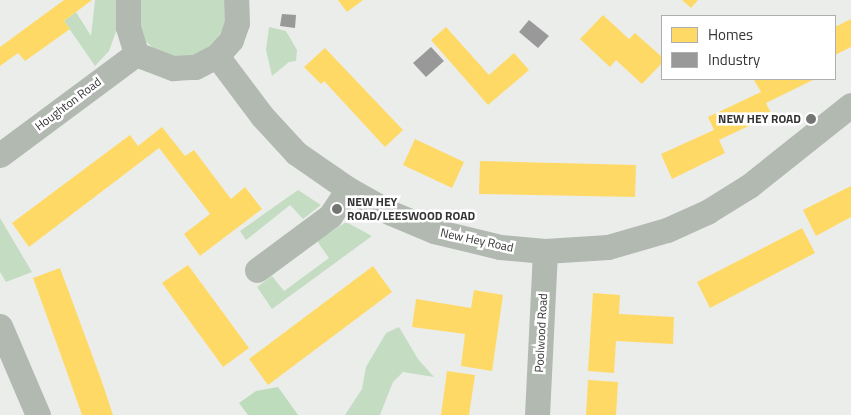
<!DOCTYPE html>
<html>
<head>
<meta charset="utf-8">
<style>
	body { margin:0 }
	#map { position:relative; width:851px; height:415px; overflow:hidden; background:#ebedeb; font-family:"Titillium Web",sans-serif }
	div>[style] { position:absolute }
	.green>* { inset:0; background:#c4ddc2 }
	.forest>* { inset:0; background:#bddcbc }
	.homes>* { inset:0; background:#ffd966 }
	.industry>* { inset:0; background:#999 }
	.minor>* { height:25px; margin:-12.5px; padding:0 12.5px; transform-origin:12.5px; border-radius:12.5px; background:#b2b9b1 }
	.dots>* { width:14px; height:14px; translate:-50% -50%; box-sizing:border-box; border:2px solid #fff; border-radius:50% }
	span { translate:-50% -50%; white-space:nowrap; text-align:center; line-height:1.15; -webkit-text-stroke:5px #fff; paint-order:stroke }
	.street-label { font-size:12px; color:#333433 }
	.poi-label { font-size:12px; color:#333433; font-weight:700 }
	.right { translate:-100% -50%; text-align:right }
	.left { translate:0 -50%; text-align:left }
	.legend { position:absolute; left:661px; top:15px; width:175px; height:65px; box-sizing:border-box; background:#fff; border:1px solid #adaead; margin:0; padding:6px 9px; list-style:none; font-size:15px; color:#333433 }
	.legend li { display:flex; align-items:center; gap:10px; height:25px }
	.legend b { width:25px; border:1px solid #adaead }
</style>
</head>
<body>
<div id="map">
	<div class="green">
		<i style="clip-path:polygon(95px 0,121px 0,118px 26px,109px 51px,95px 66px,64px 21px,76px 12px,91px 36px)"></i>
		<i style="clip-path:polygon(137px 0,227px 0,229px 19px,210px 50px,175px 59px,158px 52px,144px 40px,136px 22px)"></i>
		<i style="clip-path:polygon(269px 27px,286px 31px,297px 50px,296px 61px,289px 62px,272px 76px,266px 50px)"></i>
		<i style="clip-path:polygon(298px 190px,321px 205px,303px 219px,290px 205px,246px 240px,240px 231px)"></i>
		<i style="clip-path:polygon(0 218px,32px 272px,6px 282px,0 272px)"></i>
		<i style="clip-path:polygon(346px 222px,372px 236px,272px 309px,257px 287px,272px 276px,284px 291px,329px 258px,317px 241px)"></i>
		<i style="clip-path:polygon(399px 327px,418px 359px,434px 377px,403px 372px,393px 382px,380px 415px,345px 415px,362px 389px,366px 367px,386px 333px)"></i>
	</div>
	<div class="forest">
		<i style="clip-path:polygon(278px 387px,298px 415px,248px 415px,239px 403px,256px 391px)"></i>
	</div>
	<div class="homes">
		<i style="clip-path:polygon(64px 0,92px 0,64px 21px,70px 29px,25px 61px,18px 53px,0 66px,0 47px)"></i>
		<i style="clip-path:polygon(338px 0,363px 0,347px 12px)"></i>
		<i style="clip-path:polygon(682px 0,698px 0,691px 8px)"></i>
		<i style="clip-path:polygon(603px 15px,629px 39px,635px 33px,662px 57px,662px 63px,642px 84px,616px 60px,610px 67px,580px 39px)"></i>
		<i style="clip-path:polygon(851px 19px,851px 47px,835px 55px,835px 27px)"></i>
		<i style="clip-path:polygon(446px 27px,489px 75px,514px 53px,529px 70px,488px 105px,431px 40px)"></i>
		<i style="clip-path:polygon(325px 48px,403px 130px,385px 147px,324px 81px,321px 84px,304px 67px)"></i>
		<i style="clip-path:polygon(815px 79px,766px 103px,772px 115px,719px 140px,725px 153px,672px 179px,661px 154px,714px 130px,708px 117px,761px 92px,754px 80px)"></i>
		<i style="clip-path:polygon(162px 127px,185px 156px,194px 150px,231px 199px,245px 187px,262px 209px,200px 256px,184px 234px,210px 214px,159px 148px,29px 247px,12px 223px,130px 135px,138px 146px)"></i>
		<i style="clip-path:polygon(415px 139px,464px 162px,452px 188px,403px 165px)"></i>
		<i style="clip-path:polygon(480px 161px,636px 165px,635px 197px,479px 194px)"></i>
		<i style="clip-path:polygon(851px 186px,851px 217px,816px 236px,803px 210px)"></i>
		<i style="clip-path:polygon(802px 228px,815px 253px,710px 308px,697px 282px)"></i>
		<i style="clip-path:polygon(188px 265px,249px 348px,223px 367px,162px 283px)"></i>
		<i style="clip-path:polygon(373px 266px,392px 292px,268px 385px,249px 359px)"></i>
		<i style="clip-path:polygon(60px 268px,101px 379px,113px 415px,82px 415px,63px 361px,33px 278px)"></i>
		<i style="clip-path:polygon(474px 290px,503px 295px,492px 371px,461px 366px,465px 334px,412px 327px,416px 299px,471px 308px)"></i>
		<i style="clip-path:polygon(593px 293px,620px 295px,619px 314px,674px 317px,673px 344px,616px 341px,614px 373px,588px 371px)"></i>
		<i style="clip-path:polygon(447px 371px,475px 375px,469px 415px,441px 415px)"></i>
		<i style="clip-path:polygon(588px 380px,618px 382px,616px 415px,586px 415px)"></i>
	</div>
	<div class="industry">
		<i style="clip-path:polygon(282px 14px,296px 15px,295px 28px,280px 26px)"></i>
		<i style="clip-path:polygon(529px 20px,549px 36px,538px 48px,519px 32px)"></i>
		<i style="clip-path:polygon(431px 47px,444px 61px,426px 77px,413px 63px)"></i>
	</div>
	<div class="minor">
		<i style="left:128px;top:0;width:27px;rotate:90deg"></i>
		<i style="left:128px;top:27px;width:28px;rotate:73deg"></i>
		<i style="left:136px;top:54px;width:40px;rotate:21deg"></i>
		<i style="left:173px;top:68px;width:22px;rotate:-3deg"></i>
		<i style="left:195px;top:67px;width:25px;rotate:-27deg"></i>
		<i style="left:217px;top:56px;width:21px;rotate:-49deg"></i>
		<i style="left:231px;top:40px;width:18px;rotate:-71deg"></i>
		<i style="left:237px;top:23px;width:23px;rotate:-92deg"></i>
		<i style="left:217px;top:56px;width:75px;rotate:53.1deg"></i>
		<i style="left:262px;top:116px;width:50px;rotate:47.4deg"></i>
		<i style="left:296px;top:153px;width:63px;rotate:34.7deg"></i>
		<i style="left:348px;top:189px;width:49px;rotate:29.2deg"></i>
		<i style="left:391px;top:213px;width:47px;rotate:22.7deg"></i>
		<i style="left:434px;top:231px;width:68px;rotate:13.6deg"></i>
		<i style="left:500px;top:247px;width:45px;rotate:5.1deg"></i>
		<i style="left:545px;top:251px;width:63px;rotate:-3.6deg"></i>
		<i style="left:608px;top:247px;width:61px;rotate:-16.1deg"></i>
		<i style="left:667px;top:230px;width:44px;rotate:-24.2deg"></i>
		<i style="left:707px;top:212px;width:49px;rotate:-31.8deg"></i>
		<i style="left:749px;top:186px;width:130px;rotate:-38.5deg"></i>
		<i style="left:0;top:155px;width:169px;rotate:-36.6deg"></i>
		<i style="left:257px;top:270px;width:91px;rotate:-36.5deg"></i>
		<i style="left:330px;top:216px;width:32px;rotate:-56deg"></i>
		<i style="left:0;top:326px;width:97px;rotate:66.9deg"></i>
		<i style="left:537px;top:415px;width:164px;rotate:-87.2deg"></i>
	</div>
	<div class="dots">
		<i style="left:811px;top:119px;background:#737573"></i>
		<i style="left:337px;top:209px;background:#737573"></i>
	</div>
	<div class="street-label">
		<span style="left:68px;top:104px;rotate:-37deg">Houghton Road</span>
		<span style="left:477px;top:240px;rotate:12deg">New Hey Road</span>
		<span style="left:541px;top:333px;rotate:-87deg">Poolwood Road</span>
	</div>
	<div class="poi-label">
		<span class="right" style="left:801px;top:119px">NEW HEY ROAD</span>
		<span class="left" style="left:347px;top:209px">NEW HEY<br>ROAD/LEESWOOD ROAD</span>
	</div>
	<ul class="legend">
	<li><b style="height:14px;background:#ffd966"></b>Homes</li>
	<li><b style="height:14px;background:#999"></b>Industry</li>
	</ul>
</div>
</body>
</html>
